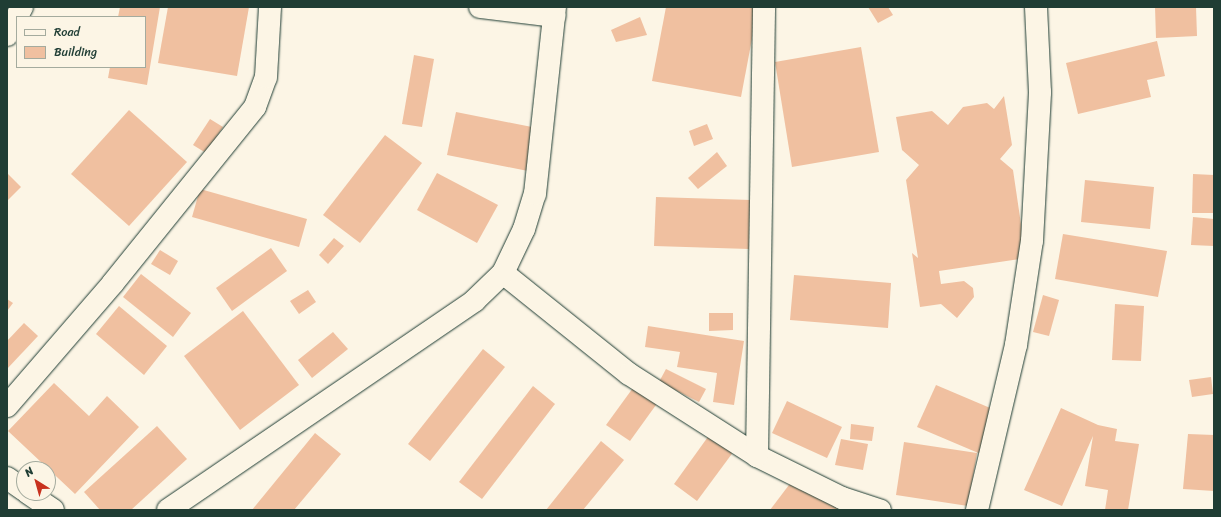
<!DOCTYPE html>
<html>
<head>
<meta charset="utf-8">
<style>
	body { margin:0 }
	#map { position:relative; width:1221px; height:517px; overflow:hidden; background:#fcf5e5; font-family:Sriracha,sans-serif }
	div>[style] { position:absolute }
	.building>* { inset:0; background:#f0c0a0 }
	.roads { filter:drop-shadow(0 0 1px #1f3d34) drop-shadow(0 0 1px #1f3d34) }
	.street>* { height:22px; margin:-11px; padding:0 11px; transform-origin:11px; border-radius:11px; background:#fcf5e5 }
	span { translate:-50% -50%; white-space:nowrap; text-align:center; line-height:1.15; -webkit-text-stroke:3.5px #fcf5e5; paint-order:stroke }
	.frame { position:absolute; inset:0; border:8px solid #1f3d34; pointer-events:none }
	.legend { position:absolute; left:16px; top:16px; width:130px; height:52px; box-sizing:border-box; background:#fcf5e5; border:1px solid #a4ab9e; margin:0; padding:5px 7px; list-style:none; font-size:12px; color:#1f3d34 }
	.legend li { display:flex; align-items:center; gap:8px; height:20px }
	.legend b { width:20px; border:1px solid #a4ab9e }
	.north { position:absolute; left:16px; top:461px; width:40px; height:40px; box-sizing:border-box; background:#fcf5e5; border:1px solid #a4ab9e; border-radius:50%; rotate:323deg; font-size:11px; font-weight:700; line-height:16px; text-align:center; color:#1f3d34 }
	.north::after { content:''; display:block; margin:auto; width:14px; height:18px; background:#c8321e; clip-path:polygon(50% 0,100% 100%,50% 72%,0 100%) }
</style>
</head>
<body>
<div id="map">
	<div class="building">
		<i style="clip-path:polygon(120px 7px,160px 7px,147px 85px,108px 78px,110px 67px,145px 67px,145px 17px,118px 17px)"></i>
		<i style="clip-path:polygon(168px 7px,249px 7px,237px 76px,158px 63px)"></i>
		<i style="clip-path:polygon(666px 7px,758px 7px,741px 97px,652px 81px)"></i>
		<i style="clip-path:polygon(868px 7px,888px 7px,893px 15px,878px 23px)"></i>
		<i style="clip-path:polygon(1155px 7px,1196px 7px,1197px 36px,1156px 38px)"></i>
		<i style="clip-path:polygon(640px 17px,647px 35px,616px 42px,611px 30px)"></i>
		<i style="clip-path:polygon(1157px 41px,1165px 76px,1147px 80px,1151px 97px,1078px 114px,1066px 63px)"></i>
		<i style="clip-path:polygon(861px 47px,879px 152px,792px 167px,775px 62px)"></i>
		<i style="clip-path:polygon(414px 55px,434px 59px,422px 127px,402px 124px)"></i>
		<i style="clip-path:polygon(1004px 96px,1012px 145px,1000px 159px,1013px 170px,1026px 258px,939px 271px,941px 284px,964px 281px,973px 288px,974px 297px,957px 318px,941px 304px,920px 307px,912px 253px,918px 258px,906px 180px,919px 165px,902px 150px,896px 117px,932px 111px,948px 125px,963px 107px,987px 103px,994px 109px)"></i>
		<i style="clip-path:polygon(129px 110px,187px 162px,129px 226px,71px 174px)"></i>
		<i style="clip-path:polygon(456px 112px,537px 128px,528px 171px,447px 155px)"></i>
		<i style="clip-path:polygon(210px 119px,223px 127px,206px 153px,193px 145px)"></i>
		<i style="clip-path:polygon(707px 124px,713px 139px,694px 146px,689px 131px)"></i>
		<i style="clip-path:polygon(385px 135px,422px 163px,360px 243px,323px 215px)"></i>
		<i style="clip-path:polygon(717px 152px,727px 166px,698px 189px,688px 178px)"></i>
		<i style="clip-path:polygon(7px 173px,21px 187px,7px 201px)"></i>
		<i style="clip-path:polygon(437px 173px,498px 205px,477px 243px,417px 210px)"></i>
		<i style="clip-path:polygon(1193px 174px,1214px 175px,1214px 213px,1192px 213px)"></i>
		<i style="clip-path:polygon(1085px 180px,1154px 187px,1150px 229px,1081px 222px)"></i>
		<i style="clip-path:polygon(200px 189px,307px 219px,299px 247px,192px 217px)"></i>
		<i style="clip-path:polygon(656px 197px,751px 200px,749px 249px,654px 246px)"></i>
		<i style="clip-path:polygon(1193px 217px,1214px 219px,1214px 246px,1191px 245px)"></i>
		<i style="clip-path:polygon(1063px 234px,1167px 251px,1158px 297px,1055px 279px)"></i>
		<i style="clip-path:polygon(334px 238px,344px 246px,328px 264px,319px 255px)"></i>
		<i style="clip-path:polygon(271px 248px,287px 271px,232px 311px,216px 288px)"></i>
		<i style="clip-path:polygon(160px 250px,178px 261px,170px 275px,151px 264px)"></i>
		<i style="clip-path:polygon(141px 274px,191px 313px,173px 337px,123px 297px)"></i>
		<i style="clip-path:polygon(794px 275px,891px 283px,888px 328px,790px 320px)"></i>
		<i style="clip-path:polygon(308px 290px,316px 302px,299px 314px,290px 301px)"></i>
		<i style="clip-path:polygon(1043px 295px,1059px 300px,1049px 336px,1033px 332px)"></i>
		<i style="clip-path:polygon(7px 299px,13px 303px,7px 311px)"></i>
		<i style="clip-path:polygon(1115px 304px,1144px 306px,1141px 361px,1112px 360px)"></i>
		<i style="clip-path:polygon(119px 306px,167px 346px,144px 375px,96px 334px)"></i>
		<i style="clip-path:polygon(243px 311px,299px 385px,240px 430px,184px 356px)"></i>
		<i style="clip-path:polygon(709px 313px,733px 313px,733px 330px,709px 331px)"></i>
		<i style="clip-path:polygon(24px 323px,38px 336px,7px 369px,7px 341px)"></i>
		<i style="clip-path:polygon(648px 326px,744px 341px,734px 405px,713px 402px,717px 373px,677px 367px,680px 352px,645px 347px)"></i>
		<i style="clip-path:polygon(333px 332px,348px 349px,312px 378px,298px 360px)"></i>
		<i style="clip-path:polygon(483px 349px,505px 367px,430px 461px,408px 444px)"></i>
		<i style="clip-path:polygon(666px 369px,706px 389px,699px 402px,659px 382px)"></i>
		<i style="clip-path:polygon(1211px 377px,1213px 394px,1192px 397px,1189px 380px)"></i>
		<i style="clip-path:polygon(638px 381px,661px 398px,630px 441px,606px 425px)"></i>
		<i style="clip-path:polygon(54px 383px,89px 416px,107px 396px,139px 427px,75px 494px,8px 431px)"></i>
		<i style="clip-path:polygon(936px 385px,1002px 413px,983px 455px,917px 427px)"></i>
		<i style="clip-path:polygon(533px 386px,555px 404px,482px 499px,459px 482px)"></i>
		<i style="clip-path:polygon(787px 401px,842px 427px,827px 458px,772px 433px)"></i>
		<i style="clip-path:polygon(1061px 408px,1098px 425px,1117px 429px,1115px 441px,1139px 444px,1128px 510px,1105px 510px,1108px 490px,1085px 486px,1093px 436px,1062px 506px,1024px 490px)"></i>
		<i style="clip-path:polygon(851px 424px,874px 427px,872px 441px,850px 439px)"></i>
		<i style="clip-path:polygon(157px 426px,187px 459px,131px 510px,100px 510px,84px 492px)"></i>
		<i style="clip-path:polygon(315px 433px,341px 454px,294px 510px,252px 510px)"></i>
		<i style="clip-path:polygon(710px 434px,734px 451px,697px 501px,674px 484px)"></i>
		<i style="clip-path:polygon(1188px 434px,1214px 435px,1214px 491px,1183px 489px)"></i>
		<i style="clip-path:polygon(841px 439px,868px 444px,863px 470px,835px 465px)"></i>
		<i style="clip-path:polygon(601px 441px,624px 460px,583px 510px,546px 510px)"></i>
		<i style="clip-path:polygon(904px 442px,977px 453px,968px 506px,896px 495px)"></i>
		<i style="clip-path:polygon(795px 477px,840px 510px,770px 510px)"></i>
	</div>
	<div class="roads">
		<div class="street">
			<i style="left:480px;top:7px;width:75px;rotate:6.9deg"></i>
			<i style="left:7px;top:35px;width:32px;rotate:-62deg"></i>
			<i style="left:503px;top:273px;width:161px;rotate:38.7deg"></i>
			<i style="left:629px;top:374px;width:152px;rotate:32.6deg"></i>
			<i style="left:757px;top:456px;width:95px;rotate:26.3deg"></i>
			<i style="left:842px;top:498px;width:40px;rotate:18deg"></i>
			<i style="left:7px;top:406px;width:162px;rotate:-49.2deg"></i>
			<i style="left:113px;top:283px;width:226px;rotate:-51.1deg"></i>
			<i style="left:255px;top:107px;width:32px;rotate:-70deg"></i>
			<i style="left:266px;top:77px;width:70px;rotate:-86.7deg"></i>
			<i style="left:757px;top:456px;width:449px;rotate:-89.1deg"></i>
			<i style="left:7px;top:478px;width:21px;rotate:35deg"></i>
			<i style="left:28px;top:493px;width:30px;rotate:34deg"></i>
			<i style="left:168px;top:510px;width:371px;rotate:-34.3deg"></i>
			<i style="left:474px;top:301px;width:40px;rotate:-44deg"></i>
			<i style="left:503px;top:273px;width:49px;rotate:-64.5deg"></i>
			<i style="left:524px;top:229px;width:37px;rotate:-73deg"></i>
			<i style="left:535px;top:194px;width:188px;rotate:-83.9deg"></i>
			<i style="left:977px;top:510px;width:170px;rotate:-76.7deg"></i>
			<i style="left:1016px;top:345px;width:105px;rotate:-81.3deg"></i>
			<i style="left:1032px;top:241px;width:149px;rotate:-86.9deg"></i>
			<i style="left:1040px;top:92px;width:85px;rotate:-92.7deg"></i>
		</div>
	</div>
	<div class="frame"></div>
	<ul class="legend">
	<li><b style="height:5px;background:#fcf5e5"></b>Road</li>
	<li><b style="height:11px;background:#f0c0a0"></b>Building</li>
	</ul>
	<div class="north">N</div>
</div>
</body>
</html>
